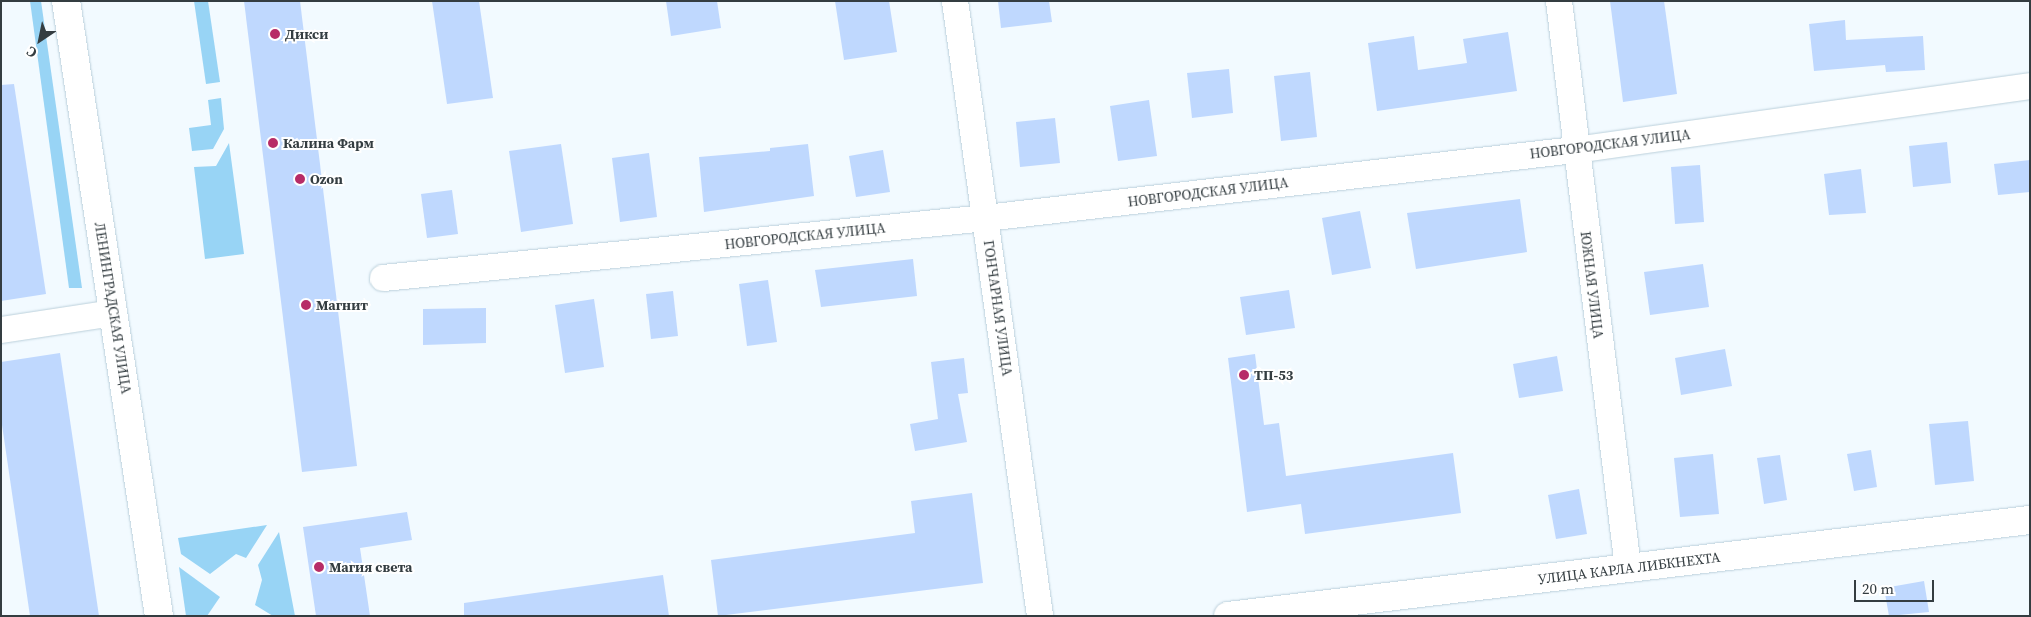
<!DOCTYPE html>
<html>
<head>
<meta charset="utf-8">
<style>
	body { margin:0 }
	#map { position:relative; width:2031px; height:617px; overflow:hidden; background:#f2faff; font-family:"Source Serif 4",serif }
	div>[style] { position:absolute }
	.green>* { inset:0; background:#98d4f5 }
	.building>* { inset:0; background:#bfd8fe }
	.roads { filter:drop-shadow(0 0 1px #bbd0db) drop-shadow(0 0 1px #bbd0db) }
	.minor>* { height:26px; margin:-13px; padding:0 13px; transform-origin:13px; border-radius:13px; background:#fff }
	.major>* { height:28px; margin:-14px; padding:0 14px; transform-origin:14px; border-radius:14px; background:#fff }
	.dots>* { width:14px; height:14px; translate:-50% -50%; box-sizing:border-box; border:2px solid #fff; border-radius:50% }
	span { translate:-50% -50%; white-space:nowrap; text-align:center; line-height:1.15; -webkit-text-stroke:4px #fff; paint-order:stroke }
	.poi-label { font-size:14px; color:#343d41; font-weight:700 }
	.left { translate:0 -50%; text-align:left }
	.street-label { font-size:14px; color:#343d41 }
	.frame { position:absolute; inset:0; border:2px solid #343d41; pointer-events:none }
	.north { position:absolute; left:15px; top:15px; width:50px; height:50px; -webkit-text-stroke:4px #fff; paint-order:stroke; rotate:214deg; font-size:14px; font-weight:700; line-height:20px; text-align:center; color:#343d41 }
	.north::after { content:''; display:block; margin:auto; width:18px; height:22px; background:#343d41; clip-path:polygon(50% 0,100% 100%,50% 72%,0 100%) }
	.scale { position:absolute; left:1854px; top:580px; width:80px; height:22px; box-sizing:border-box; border:2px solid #343d41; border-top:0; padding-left:6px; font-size:15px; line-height:18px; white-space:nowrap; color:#343d41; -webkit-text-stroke:4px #fff; paint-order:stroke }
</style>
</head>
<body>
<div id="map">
	<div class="green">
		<i style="clip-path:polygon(30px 1px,41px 1px,82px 288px,69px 288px)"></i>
		<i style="clip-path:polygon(194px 1px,208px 1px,220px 82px,206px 84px)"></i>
		<i style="clip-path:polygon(221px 98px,224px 129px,213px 149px,192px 151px,189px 128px,211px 125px,208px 100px)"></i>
		<i style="clip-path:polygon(229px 143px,244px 254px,205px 259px,194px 167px,216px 166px)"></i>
		<i style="clip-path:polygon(267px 525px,246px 558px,236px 554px,210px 574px,181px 554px,178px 538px)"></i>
		<i style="clip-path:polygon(279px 532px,295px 616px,273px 616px,255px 605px,262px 580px,258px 565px)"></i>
		<i style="clip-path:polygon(179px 567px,220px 597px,207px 616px,186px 616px)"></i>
	</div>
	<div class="building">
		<i style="clip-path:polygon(244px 1px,300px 1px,357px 466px,302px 472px)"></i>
		<i style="clip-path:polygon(432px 1px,479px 1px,493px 98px,447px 104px)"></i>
		<i style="clip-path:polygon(666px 1px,717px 1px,721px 28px,671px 36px)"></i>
		<i style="clip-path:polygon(835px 1px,889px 1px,897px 52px,844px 60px)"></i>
		<i style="clip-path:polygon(998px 1px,1049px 1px,1052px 22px,1001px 28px)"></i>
		<i style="clip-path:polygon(1610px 1px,1664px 1px,1677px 94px,1623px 102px)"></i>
		<i style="clip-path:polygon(1845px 20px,1846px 40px,1923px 36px,1925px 70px,1886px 72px,1885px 65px,1814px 71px,1809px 24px)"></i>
		<i style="clip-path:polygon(1508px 32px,1517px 91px,1377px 111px,1368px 43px,1414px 36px,1418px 70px,1467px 63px,1463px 39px)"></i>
		<i style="clip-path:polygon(1229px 69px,1233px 113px,1192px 118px,1187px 73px)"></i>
		<i style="clip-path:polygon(1310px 72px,1317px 137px,1281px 141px,1274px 76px)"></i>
		<i style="clip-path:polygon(14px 84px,46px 294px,1px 301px,1px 85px)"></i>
		<i style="clip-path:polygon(1149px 100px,1157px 156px,1118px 161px,1110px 106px)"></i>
		<i style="clip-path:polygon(1055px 118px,1060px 163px,1020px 167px,1016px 122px)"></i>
		<i style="clip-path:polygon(1947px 142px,1951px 183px,1913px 187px,1909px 146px)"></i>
		<i style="clip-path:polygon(561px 144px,573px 224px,521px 232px,509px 151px)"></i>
		<i style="clip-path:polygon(808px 144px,814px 196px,704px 212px,699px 157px,770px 151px,770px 148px)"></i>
		<i style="clip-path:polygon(883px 150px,890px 192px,856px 197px,849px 156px)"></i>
		<i style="clip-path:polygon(649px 153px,657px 217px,620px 222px,612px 158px)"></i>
		<i style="clip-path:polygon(2030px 160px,2030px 192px,1998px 195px,1994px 164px)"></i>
		<i style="clip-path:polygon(1700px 165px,1704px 222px,1675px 224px,1671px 167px)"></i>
		<i style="clip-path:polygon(1861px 169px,1866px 213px,1829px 215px,1824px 174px)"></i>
		<i style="clip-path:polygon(452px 190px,458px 234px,427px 238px,421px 194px)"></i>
		<i style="clip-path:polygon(1520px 199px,1527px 252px,1416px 269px,1407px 213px)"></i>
		<i style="clip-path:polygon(1360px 211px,1371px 268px,1332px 275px,1322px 218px)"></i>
		<i style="clip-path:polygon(913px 259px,917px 296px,821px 307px,815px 270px)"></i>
		<i style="clip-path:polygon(1703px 264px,1709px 307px,1650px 315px,1644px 272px)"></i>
		<i style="clip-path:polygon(768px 280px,777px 342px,747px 346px,739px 284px)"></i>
		<i style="clip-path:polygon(1289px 290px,1295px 328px,1246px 335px,1240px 297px)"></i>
		<i style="clip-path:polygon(673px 291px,678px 336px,651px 339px,646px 294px)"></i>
		<i style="clip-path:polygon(594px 299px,604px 367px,565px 373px,555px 305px)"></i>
		<i style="clip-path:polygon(486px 308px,486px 343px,423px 345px,423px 309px)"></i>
		<i style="clip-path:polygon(1725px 349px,1732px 386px,1681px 395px,1675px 358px)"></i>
		<i style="clip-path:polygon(60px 353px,99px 616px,30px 616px,1px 418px,1px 362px)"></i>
		<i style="clip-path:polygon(1255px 354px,1264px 425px,1279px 423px,1286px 476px,1453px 453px,1461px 513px,1305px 534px,1301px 504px,1247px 512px,1228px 358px)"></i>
		<i style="clip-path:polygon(1557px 356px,1563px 391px,1519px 398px,1513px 364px)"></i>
		<i style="clip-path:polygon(964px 358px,968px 393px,958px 394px,967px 442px,915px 451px,910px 424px,938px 419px,931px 362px)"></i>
		<i style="clip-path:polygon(1968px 421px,1974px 481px,1935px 485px,1929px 424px)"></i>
		<i style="clip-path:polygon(1871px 450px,1877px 487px,1854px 491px,1847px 454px)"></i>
		<i style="clip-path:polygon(1713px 454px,1719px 514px,1680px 517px,1674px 458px)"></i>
		<i style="clip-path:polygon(1780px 455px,1787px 500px,1764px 504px,1757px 458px)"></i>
		<i style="clip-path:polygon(1579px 489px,1587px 534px,1556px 539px,1548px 495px)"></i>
		<i style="clip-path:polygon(972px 493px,983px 583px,718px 616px,711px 560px,915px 533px,911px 501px)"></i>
		<i style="clip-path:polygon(407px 512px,412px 540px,360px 548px,370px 616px,316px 616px,303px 527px)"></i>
		<i style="clip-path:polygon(663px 575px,669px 616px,464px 616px,464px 603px)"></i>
		<i style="clip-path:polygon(1924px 581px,1929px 612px,1889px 616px,1884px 588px)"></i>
	</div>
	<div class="roads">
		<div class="minor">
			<i style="left:955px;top:1px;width:621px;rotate:82.13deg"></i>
			<i style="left:1559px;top:1px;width:571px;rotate:83.06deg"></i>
			<i style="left:383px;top:278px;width:606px;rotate:-5.68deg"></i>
			<i style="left:986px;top:218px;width:593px;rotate:-6.59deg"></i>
			<i style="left:1575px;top:150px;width:459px;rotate:-8deg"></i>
			<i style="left:1px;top:330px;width:113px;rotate:-8.6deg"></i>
		</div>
		<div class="major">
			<i style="left:66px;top:1px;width:622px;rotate:81.4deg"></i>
			<i style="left:1228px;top:616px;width:808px;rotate:-6.83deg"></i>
		</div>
	</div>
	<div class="dots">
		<i style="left:275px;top:34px;background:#b72c67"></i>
		<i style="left:273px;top:143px;background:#b72c67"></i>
		<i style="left:300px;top:179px;background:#b72c67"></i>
		<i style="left:306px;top:305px;background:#b72c67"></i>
		<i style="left:1244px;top:375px;background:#b72c67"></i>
		<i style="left:319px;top:567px;background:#b72c67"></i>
	</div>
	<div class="poi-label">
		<span class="left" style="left:285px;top:34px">Дикси</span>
		<span class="left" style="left:283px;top:143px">Калина Фарм</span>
		<span class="left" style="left:310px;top:179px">Ozon</span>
		<span class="left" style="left:316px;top:305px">Магнит</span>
		<span class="left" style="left:1254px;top:375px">ТП-53</span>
		<span class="left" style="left:329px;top:567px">Магия света</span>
	</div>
	<div class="street-label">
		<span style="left:1610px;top:144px;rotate:-7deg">НОВГОРОДСКАЯ УЛИЦА</span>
		<span style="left:1208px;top:192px;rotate:-7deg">НОВГОРОДСКАЯ УЛИЦА</span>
		<span style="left:805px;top:236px;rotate:-6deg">НОВГОРОДСКАЯ УЛИЦА</span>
		<span style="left:1592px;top:285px;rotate:83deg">ЮЖНАЯ УЛИЦА</span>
		<span style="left:113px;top:308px;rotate:81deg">ЛЕНИНГРАДСКАЯ УЛИЦА</span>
		<span style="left:998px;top:308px;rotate:82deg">ГОНЧАРНАЯ УЛИЦА</span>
		<span style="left:1629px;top:568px;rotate:-7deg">УЛИЦА КАРЛА ЛИБКНЕХТА</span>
	</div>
	<div class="frame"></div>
	<div class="north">С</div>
	<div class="scale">20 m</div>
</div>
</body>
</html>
